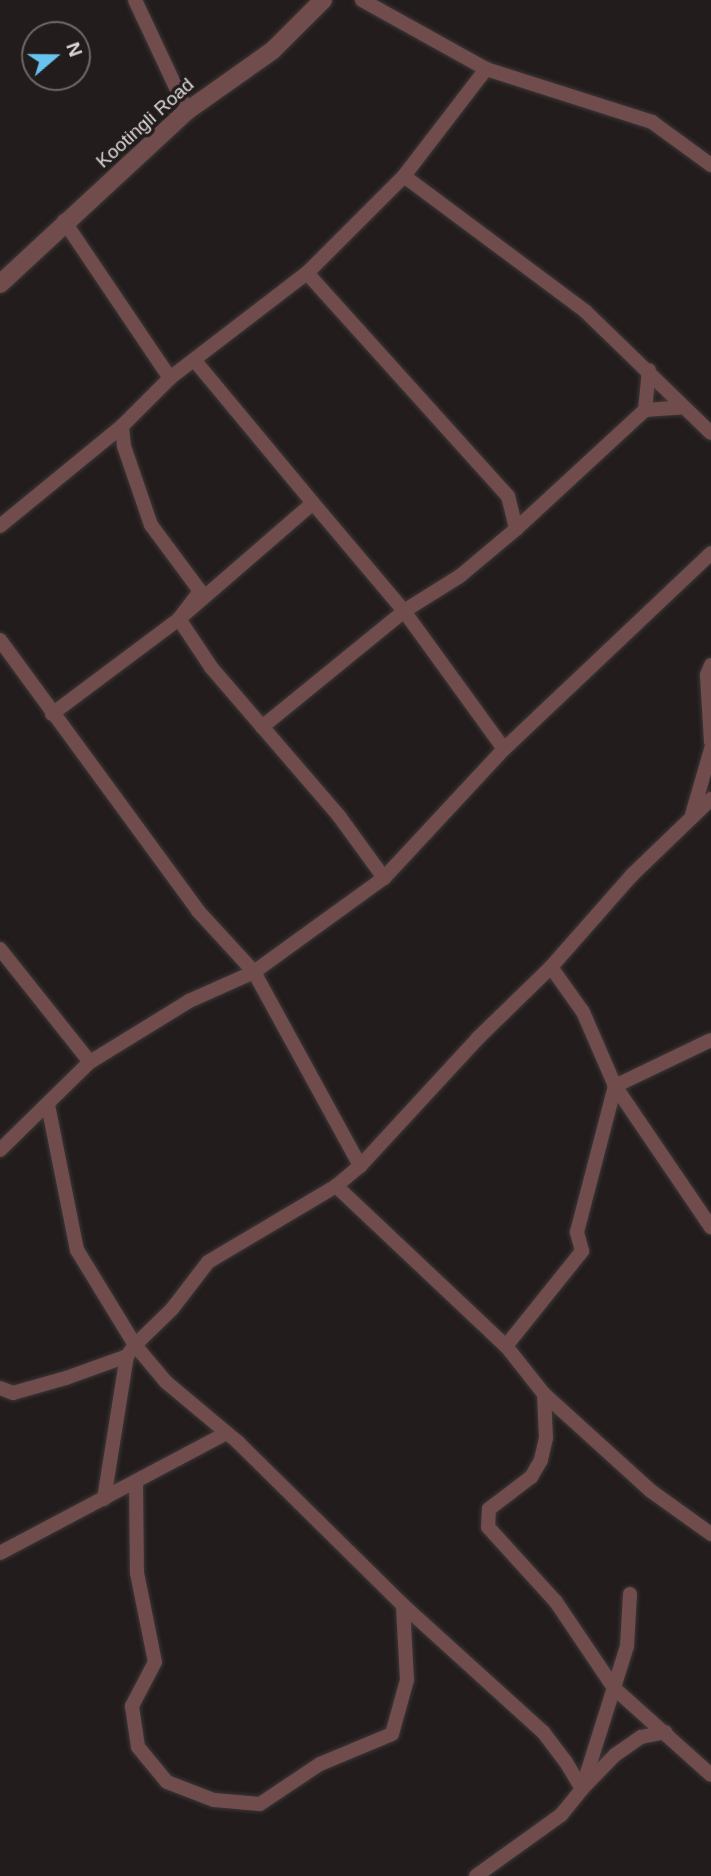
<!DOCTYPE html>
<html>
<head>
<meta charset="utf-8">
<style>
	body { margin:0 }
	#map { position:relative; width:711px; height:1876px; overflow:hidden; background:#221c1c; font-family:Arial,sans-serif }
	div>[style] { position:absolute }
	.roads { filter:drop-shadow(0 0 2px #3c3636) drop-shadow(0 0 2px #3c3636) }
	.minor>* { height:14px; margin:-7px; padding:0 7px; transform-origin:7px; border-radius:7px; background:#704d4c }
	.tertiary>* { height:18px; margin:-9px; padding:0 9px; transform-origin:9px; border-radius:9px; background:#704d4c }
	span { translate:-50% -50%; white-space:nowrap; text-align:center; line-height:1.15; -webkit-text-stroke:7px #221c1c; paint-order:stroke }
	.street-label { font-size:19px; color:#ddd9d9 }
	.north { position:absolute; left:21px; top:21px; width:70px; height:70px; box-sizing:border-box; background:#221c1c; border:2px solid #6d6868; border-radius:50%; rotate:70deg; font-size:19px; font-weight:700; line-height:28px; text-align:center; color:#ddd9d9 }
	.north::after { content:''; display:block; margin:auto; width:24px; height:32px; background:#66c4ef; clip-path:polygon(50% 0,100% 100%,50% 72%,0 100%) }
</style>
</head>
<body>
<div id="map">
	<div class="roads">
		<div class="minor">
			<i style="left:135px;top:0;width:123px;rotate:64.9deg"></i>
			<i style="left:362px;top:0;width:142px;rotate:29.1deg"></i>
			<i style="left:486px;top:69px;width:174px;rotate:17.7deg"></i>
			<i style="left:652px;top:122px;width:73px;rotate:36.1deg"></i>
			<i style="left:404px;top:176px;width:226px;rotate:36.7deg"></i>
			<i style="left:585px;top:311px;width:175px;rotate:44.1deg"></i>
			<i style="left:64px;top:221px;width:189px;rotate:56deg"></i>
			<i style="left:307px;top:273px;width:300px;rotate:48deg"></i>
			<i style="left:508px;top:496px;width:34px;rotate:76deg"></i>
			<i style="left:645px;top:410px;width:40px;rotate:-84.3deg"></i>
			<i style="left:313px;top:503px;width:141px;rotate:49.9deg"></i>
			<i style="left:404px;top:611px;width:66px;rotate:-32deg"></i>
			<i style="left:460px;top:576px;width:73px;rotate:-40deg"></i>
			<i style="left:516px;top:529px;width:176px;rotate:-42.7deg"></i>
			<i style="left:645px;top:410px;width:39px;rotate:-4deg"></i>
			<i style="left:0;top:526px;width:158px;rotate:-39.3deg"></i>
			<i style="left:122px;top:426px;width:68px;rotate:-45deg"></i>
			<i style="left:170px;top:378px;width:173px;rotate:-37.5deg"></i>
			<i style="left:307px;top:273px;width:137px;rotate:-45deg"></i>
			<i style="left:404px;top:176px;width:135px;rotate:-52.5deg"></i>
			<i style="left:0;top:640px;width:336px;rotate:53.8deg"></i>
			<i style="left:198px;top:911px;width:83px;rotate:47.4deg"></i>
			<i style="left:254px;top:972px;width:221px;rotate:61.3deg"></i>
			<i style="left:711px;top:665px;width:11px;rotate:112deg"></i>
			<i style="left:707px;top:675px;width:67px;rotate:86.6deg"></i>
			<i style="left:52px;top:714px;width:159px;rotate:-36.8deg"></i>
			<i style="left:179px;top:619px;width:177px;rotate:-40.9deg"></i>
			<i style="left:313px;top:503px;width:183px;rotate:-129.7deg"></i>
			<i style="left:262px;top:727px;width:183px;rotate:-39.2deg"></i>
			<i style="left:404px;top:611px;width:170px;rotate:54.1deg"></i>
			<i style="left:692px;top:815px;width:69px;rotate:-73.9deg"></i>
			<i style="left:384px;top:878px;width:176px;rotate:-47.1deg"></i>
			<i style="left:504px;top:749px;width:285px;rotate:-43.4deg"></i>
			<i style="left:0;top:949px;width:144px;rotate:51.5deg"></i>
			<i style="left:551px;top:967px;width:55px;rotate:54.6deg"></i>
			<i style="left:583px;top:1012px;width:81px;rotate:66.6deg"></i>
			<i style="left:615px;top:1086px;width:171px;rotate:55.8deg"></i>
			<i style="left:0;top:1150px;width:126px;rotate:-44.4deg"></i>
			<i style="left:90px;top:1062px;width:116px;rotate:-31.6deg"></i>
			<i style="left:189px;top:1001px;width:71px;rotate:-24deg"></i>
			<i style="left:254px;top:972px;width:160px;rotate:-35.9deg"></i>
			<i style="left:384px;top:878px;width:77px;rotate:-126deg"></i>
			<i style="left:339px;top:816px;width:196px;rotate:-130.7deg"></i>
			<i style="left:211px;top:667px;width:58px;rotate:-123.7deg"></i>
			<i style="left:179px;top:619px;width:35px;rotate:-53deg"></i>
			<i style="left:200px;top:591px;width:82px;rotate:-126.6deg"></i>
			<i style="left:151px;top:525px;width:83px;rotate:-108.9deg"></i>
			<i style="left:124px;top:446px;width:20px;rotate:-96deg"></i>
			<i style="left:336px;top:1186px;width:233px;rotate:43.3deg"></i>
			<i style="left:506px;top:1346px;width:61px;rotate:51.6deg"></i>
			<i style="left:544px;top:1394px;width:144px;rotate:42.2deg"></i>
			<i style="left:651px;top:1491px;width:74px;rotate:35.6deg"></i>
			<i style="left:506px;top:1346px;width:122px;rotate:-51.3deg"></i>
			<i style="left:582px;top:1251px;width:20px;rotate:-105deg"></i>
			<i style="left:577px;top:1232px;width:151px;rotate:-75.4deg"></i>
			<i style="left:615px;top:1086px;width:106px;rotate:-25.6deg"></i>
			<i style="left:0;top:1388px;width:14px;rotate:21deg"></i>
			<i style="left:13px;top:1393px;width:55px;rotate:-15.8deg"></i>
			<i style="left:66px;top:1378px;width:65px;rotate:-19.8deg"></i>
			<i style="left:127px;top:1356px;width:14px;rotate:-54deg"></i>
			<i style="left:135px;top:1345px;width:111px;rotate:-121.4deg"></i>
			<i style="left:77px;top:1250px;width:148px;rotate:-101.3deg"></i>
			<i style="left:544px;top:1394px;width:44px;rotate:87.4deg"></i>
			<i style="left:546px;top:1438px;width:23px;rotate:103deg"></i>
			<i style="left:541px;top:1460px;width:20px;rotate:120deg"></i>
			<i style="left:531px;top:1477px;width:53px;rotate:142.7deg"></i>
			<i style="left:489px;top:1509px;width:18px;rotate:93deg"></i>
			<i style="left:488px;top:1527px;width:101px;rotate:47.8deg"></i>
			<i style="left:556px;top:1602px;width:104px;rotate:56deg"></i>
			<i style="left:614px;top:1688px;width:130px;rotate:41.9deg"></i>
			<i style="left:136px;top:1482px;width:91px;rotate:89.4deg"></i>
			<i style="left:137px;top:1573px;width:91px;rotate:78.6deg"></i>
			<i style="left:155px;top:1662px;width:50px;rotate:117.6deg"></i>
			<i style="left:132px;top:1706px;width:41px;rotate:81.7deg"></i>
			<i style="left:138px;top:1747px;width:45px;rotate:50.4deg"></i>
			<i style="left:167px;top:1782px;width:50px;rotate:21deg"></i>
			<i style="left:214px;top:1800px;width:46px;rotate:5deg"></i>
			<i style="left:260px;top:1804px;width:72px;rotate:-33.7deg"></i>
			<i style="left:320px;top:1764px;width:78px;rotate:-22.6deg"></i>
			<i style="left:392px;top:1734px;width:56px;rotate:-74.5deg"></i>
			<i style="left:407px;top:1680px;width:75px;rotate:-93.1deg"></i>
			<i style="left:104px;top:1499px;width:145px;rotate:-80.9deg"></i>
			<i style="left:0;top:1553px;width:255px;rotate:-27.9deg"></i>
			<i style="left:583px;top:1788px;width:46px;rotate:-45.9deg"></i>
			<i style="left:615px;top:1755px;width:32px;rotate:-35deg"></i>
			<i style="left:641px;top:1737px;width:25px;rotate:-11deg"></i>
			<i style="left:582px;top:1789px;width:150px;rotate:-72.5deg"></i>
			<i style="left:627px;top:1646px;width:52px;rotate:-86.7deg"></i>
			<i style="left:476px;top:1876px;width:105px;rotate:-35.7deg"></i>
			<i style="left:561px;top:1815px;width:33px;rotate:-51deg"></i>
			<i style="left:582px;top:1789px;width:33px;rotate:-121deg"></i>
			<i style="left:565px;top:1761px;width:36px;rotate:-127deg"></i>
			<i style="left:543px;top:1732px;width:189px;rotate:-137.8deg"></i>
			<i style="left:403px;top:1605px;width:231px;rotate:-135.4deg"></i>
			<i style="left:239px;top:1443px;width:95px;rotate:-140.1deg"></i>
			<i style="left:166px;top:1382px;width:48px;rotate:-130deg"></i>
			<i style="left:135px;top:1345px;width:52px;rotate:-44.2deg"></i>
			<i style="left:172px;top:1309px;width:59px;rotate:-52.5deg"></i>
			<i style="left:208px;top:1262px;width:149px;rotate:-30.7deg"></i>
			<i style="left:336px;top:1186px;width:31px;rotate:-40deg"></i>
			<i style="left:360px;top:1166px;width:174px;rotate:-47.3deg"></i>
			<i style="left:478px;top:1038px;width:102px;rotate:-44.2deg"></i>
			<i style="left:551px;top:967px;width:123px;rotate:-48.6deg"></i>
			<i style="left:632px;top:875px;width:110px;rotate:-43.9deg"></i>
		</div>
		<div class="tertiary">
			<i style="left:0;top:284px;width:255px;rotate:-42.8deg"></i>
			<i style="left:187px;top:111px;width:105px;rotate:-35.3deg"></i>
			<i style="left:273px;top:50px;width:71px;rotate:-45deg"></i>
		</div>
	</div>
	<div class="street-label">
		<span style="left:145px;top:123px;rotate:-42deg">Kootingli Road</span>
	</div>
	<div class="north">N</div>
</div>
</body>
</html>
